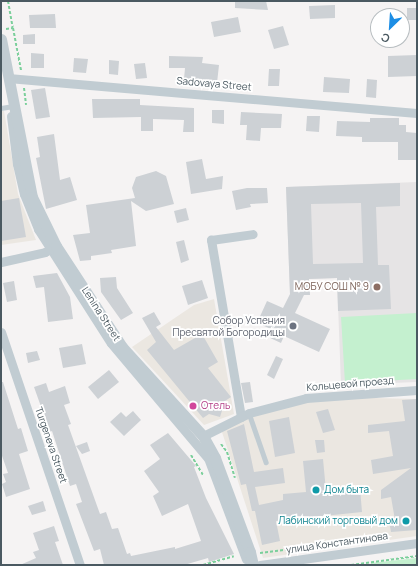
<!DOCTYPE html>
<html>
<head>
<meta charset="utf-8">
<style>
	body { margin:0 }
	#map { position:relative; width:418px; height:566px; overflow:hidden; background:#f5f3f3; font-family:Manrope,sans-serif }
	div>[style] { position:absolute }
	.commercial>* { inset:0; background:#ebe7e1 }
	.education>* { inset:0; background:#e6e4e5 }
	.green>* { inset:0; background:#c4f0cf }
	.building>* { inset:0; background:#cdd1d5 }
	.path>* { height:2px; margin-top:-1px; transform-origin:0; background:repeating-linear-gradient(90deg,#7bcf9b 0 3px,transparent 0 5px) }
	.service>* { height:4.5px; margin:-2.25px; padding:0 2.25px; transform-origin:2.25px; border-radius:2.25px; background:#c1ccd2 }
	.minor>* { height:9px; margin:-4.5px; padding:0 4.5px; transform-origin:4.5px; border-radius:4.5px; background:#c1ccd2 }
	.tertiary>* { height:11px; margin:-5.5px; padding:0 5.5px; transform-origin:5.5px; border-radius:5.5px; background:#c1ccd2 }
	.dots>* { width:11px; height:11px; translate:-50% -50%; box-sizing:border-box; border:2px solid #fff; border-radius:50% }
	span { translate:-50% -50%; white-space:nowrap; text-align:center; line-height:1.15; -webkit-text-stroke:3.5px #fff; paint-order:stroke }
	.street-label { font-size:10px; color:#4a5961 }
	.education-label { font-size:10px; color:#785e54 }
	.right { translate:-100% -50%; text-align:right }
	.worship-label { font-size:10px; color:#5b616d }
	.hotel-label { font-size:10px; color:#b23c85 }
	.left { translate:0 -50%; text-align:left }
	.culture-label { font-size:10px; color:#0d838f }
	.frame { position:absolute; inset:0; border:2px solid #4a5961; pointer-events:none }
	.north { position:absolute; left:370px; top:8px; width:40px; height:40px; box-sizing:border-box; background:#fff; border:1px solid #b7bdc0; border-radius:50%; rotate:205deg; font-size:11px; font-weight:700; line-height:16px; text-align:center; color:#4a5961 }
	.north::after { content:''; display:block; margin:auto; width:14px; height:18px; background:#1d8ee5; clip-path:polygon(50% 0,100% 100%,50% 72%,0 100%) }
</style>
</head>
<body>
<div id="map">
	<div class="commercial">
		<i style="clip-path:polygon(1px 111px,4px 111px,18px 194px,36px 240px,1px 245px)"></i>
		<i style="clip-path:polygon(214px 299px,234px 414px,204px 425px,132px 347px,194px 305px)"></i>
		<i style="clip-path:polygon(329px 397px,417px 399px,417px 536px,263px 558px,221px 429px,259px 412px)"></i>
	</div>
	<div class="education">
		<i style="clip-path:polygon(417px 182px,417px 382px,341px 385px,337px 278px,309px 279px,310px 295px,290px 295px,286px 187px)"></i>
	</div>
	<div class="green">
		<i style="clip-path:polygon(417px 313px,417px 379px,345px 383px,341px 317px)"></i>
		<i style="clip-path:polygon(417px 558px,417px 565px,371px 565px,371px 563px)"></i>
	</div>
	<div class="building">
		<i style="clip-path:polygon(235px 1px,266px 1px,268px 10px,235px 8px)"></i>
		<i style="clip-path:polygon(335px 5px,335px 18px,310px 19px,309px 6px)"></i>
		<i style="clip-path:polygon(407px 8px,417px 8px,417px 20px,407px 20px)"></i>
		<i style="clip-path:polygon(55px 14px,56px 28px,30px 28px,29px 15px)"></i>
		<i style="clip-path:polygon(238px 17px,241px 32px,214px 37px,211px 22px)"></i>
		<i style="clip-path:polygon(283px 26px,289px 45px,274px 49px,268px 30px)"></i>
		<i style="clip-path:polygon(35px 34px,35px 44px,23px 44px,23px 35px)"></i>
		<i style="clip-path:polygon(31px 53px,44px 54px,44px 68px,31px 68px)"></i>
		<i style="clip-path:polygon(417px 55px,417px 76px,388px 77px,388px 56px)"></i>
		<i style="clip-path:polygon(169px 56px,203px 57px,202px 63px,219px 65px,217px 83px,184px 79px,185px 68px,169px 68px)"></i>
		<i style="clip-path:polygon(74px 58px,88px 59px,86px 73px,73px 72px)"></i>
		<i style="clip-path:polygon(109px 60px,119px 61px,118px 75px,109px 74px)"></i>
		<i style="clip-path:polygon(145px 63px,147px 78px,136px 79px,134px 64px)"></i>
		<i style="clip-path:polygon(269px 69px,280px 69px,279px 86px,268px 86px)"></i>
		<i style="clip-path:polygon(324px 77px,350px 79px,349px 93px,323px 92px)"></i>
		<i style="clip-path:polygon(367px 79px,377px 80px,376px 98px,366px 97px)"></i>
		<i style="clip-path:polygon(45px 88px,50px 117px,36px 119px,31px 90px)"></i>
		<i style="clip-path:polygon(92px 99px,140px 99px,140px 105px,194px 108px,194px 132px,183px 132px,184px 120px,153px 119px,153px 131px,141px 131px,141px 117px,93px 118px)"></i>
		<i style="clip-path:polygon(212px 110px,224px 110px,224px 124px,212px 123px)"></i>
		<i style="clip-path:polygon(241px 112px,282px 114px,281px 128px,261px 128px,260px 141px,246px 140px,247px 125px,240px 125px)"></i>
		<i style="clip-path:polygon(307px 116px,320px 116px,319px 132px,306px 131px)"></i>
		<i style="clip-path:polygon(370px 118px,399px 118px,399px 125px,406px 125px,406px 132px,417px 133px,417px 160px,398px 160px,398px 142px,362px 142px,362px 137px,336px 136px,337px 121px,370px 122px)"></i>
		<i style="clip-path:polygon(54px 134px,60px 180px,70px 177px,77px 200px,46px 209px,36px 158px,40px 157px,37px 137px)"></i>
		<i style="clip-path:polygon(202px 159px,206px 179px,223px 176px,222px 189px,191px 194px,186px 162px)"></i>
		<i style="clip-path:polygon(156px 171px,166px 176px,174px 204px,146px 211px,131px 201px,136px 246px,111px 250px,112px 253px,91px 256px,91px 260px,80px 261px,73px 235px,90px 233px,86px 205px,135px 198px,132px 188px,136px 177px)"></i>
		<i style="clip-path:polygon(evenodd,400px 183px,400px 206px,376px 207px,378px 265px,389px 265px,391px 309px,338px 311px,337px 278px,309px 279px,310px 295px,304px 295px,295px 313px,330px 329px,319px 352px,284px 336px,281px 343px,268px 337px,271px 329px,257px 323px,267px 301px,283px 308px,290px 294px,286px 187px,400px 183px,361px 203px,363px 263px,313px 264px,311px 204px,361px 203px)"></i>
		<i style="clip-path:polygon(247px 188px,267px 188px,268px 203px,250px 204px,251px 207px,236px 210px,232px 191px)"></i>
		<i style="clip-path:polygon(19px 198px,26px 237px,1px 241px,1px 201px)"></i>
		<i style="clip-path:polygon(186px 208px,189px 220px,177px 223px,174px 211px)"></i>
		<i style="clip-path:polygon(184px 240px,189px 260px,181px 263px,176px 242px)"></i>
		<i style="clip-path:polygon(57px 273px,70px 297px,73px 319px,48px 322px,44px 287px,36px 288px,33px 276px)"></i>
		<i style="clip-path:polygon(116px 277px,117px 288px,133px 313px,121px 320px,101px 292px,100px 278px)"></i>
		<i style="clip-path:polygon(202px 280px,208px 298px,188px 305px,182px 286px)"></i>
		<i style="clip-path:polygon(14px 281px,17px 300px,7px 302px,3px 283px)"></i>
		<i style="clip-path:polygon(154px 312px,161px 324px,156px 327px,174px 350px,202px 334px,218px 362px,208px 368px,231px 397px,225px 401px,220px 417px,209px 414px,203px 418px,147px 350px,156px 342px,142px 318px)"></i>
		<i style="clip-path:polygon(82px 344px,86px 364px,63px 368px,59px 348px)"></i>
		<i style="clip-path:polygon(37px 351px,40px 360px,28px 363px,26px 353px)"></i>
		<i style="clip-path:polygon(276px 356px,283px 359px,274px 379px,267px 375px)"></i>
		<i style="clip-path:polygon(109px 370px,119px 382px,98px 399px,88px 387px)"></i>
		<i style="clip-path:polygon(1px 382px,3px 382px,18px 429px,21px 428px,28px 451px,19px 454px,30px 489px,6px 497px,2px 484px,6px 482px,3px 474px,8px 473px,1px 453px)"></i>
		<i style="clip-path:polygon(250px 382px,253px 402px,245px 403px,241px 383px)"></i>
		<i style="clip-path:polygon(46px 383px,49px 392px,65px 386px,70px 403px,64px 405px,71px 424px,68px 425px,100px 514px,106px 512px,112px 529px,118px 528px,127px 554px,130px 553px,131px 556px,175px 547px,175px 549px,201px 541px,188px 504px,162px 516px,153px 496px,159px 492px,144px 471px,160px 459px,150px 445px,168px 433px,196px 466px,194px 467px,206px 498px,234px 554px,209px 562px,208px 558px,184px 565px,104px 565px,100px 549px,94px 551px,76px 504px,82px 502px,76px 484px,70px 486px,52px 431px,50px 432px,34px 387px)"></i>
		<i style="clip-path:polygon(417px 399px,417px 530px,391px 532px,389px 521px,395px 520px,391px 497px,381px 499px,381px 490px,411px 468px,373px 474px,371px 460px,393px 456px,389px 431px,368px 433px,368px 425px,405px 421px,402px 400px)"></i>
		<i style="clip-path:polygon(328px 409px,335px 430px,323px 433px,316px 412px)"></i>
		<i style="clip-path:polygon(133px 411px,141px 420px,124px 436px,110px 422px,121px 412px,126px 417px)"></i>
		<i style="clip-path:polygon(289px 417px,295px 453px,275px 457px,269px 421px)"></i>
		<i style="clip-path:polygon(244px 424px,254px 472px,283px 468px,285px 483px,255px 487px,259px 505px,283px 500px,283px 494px,306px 492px,303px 461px,323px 459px,326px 491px,360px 488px,362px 512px,276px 521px,280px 541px,262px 545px,255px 511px,252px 511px,246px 484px,241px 485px,227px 431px)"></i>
		<i style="clip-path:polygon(315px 440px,324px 440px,325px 452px,317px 453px)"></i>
		<i style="clip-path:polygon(87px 442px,90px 451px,82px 454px,76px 446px)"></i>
		<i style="clip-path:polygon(43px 501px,46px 511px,32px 515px,28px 506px)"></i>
		<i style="clip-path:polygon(54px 526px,59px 541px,55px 542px,63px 565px,20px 565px,36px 558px,33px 552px,39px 550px,33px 533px)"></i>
	</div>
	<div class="path">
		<i style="left:8px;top:1px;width:27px;rotate:80deg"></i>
		<i style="left:6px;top:29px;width:7px;rotate:-8deg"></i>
		<i style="left:13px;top:28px;width:43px;rotate:79.2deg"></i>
		<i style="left:24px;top:88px;width:17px;rotate:83deg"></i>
		<i style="left:221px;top:444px;width:10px;rotate:53deg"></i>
		<i style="left:227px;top:452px;width:27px;rotate:73deg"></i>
		<i style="left:191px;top:455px;width:23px;rotate:59deg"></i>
		<i style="left:260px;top:553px;width:80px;rotate:-7.2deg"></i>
		<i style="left:203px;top:565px;width:32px;rotate:-16deg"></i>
		<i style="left:351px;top:565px;width:67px;rotate:-7.8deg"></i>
	</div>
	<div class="service">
		<i style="left:1px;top:108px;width:12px;rotate:-9deg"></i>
		<i style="left:249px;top:413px;width:52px;rotate:70.9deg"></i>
	</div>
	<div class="minor">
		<i style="left:8px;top:78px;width:410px;rotate:4.9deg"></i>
		<i style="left:11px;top:116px;width:48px;rotate:82.9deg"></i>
		<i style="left:17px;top:164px;width:31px;rotate:77deg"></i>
		<i style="left:24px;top:194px;width:38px;rotate:68deg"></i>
		<i style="left:38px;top:229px;width:135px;rotate:57.4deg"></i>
		<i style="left:111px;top:343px;width:150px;rotate:49.9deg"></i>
		<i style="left:208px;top:458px;width:108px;rotate:69.4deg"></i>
		<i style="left:1px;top:262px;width:45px;rotate:-12.8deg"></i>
		<i style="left:45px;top:252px;width:12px;rotate:-31deg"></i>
		<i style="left:1px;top:332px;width:246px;rotate:71.3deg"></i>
		<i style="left:241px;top:417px;width:180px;rotate:-99.6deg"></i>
		<i style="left:211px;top:240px;width:42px;rotate:-8.1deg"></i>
		<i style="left:203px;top:436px;width:51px;rotate:-26.6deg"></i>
		<i style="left:249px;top:413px;width:59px;rotate:-14.7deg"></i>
		<i style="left:306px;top:398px;width:111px;rotate:-4.1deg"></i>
		<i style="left:260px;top:565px;width:159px;rotate:-8deg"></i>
	</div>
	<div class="tertiary">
		<i style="left:1px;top:39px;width:161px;rotate:78.9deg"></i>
		<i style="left:32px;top:197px;width:55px;rotate:63.9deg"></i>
		<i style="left:56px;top:246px;width:121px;rotate:56.8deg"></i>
		<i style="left:122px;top:347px;width:120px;rotate:47.7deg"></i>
		<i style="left:203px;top:436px;width:25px;rotate:61deg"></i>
		<i style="left:215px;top:458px;width:100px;rotate:69.6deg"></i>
		<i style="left:250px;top:552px;width:13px;rotate:77deg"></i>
	</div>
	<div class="dots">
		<i style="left:377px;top:287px;background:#8d6e63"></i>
		<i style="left:293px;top:326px;background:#6b7280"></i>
		<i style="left:193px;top:406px;background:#d1479c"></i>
		<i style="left:316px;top:490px;background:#0f9aa8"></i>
		<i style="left:406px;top:521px;background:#0f9aa8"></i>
	</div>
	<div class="street-label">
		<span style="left:214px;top:84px;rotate:5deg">Sadovaya Street</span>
		<span style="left:101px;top:314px;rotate:57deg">Lenina Street</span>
		<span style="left:350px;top:384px;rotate:-5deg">Кольцевой проезд</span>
		<span style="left:51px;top:445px;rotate:71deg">Turgeneva Street</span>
		<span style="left:337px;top:543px;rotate:-8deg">улица Константинова</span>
	</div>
	<div class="education-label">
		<span class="right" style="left:369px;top:287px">МОБУ СОШ № 9</span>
	</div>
	<div class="worship-label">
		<span class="right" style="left:285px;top:326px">Собор Успения<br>Пресвятой Богородицы</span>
	</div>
	<div class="hotel-label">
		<span class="left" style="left:201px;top:406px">Отель</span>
	</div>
	<div class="culture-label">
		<span class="left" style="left:324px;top:490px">Дом быта</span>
		<span class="right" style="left:398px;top:521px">Лабинский торговый дом</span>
	</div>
	<div class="frame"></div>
	<div class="north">С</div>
</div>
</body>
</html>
